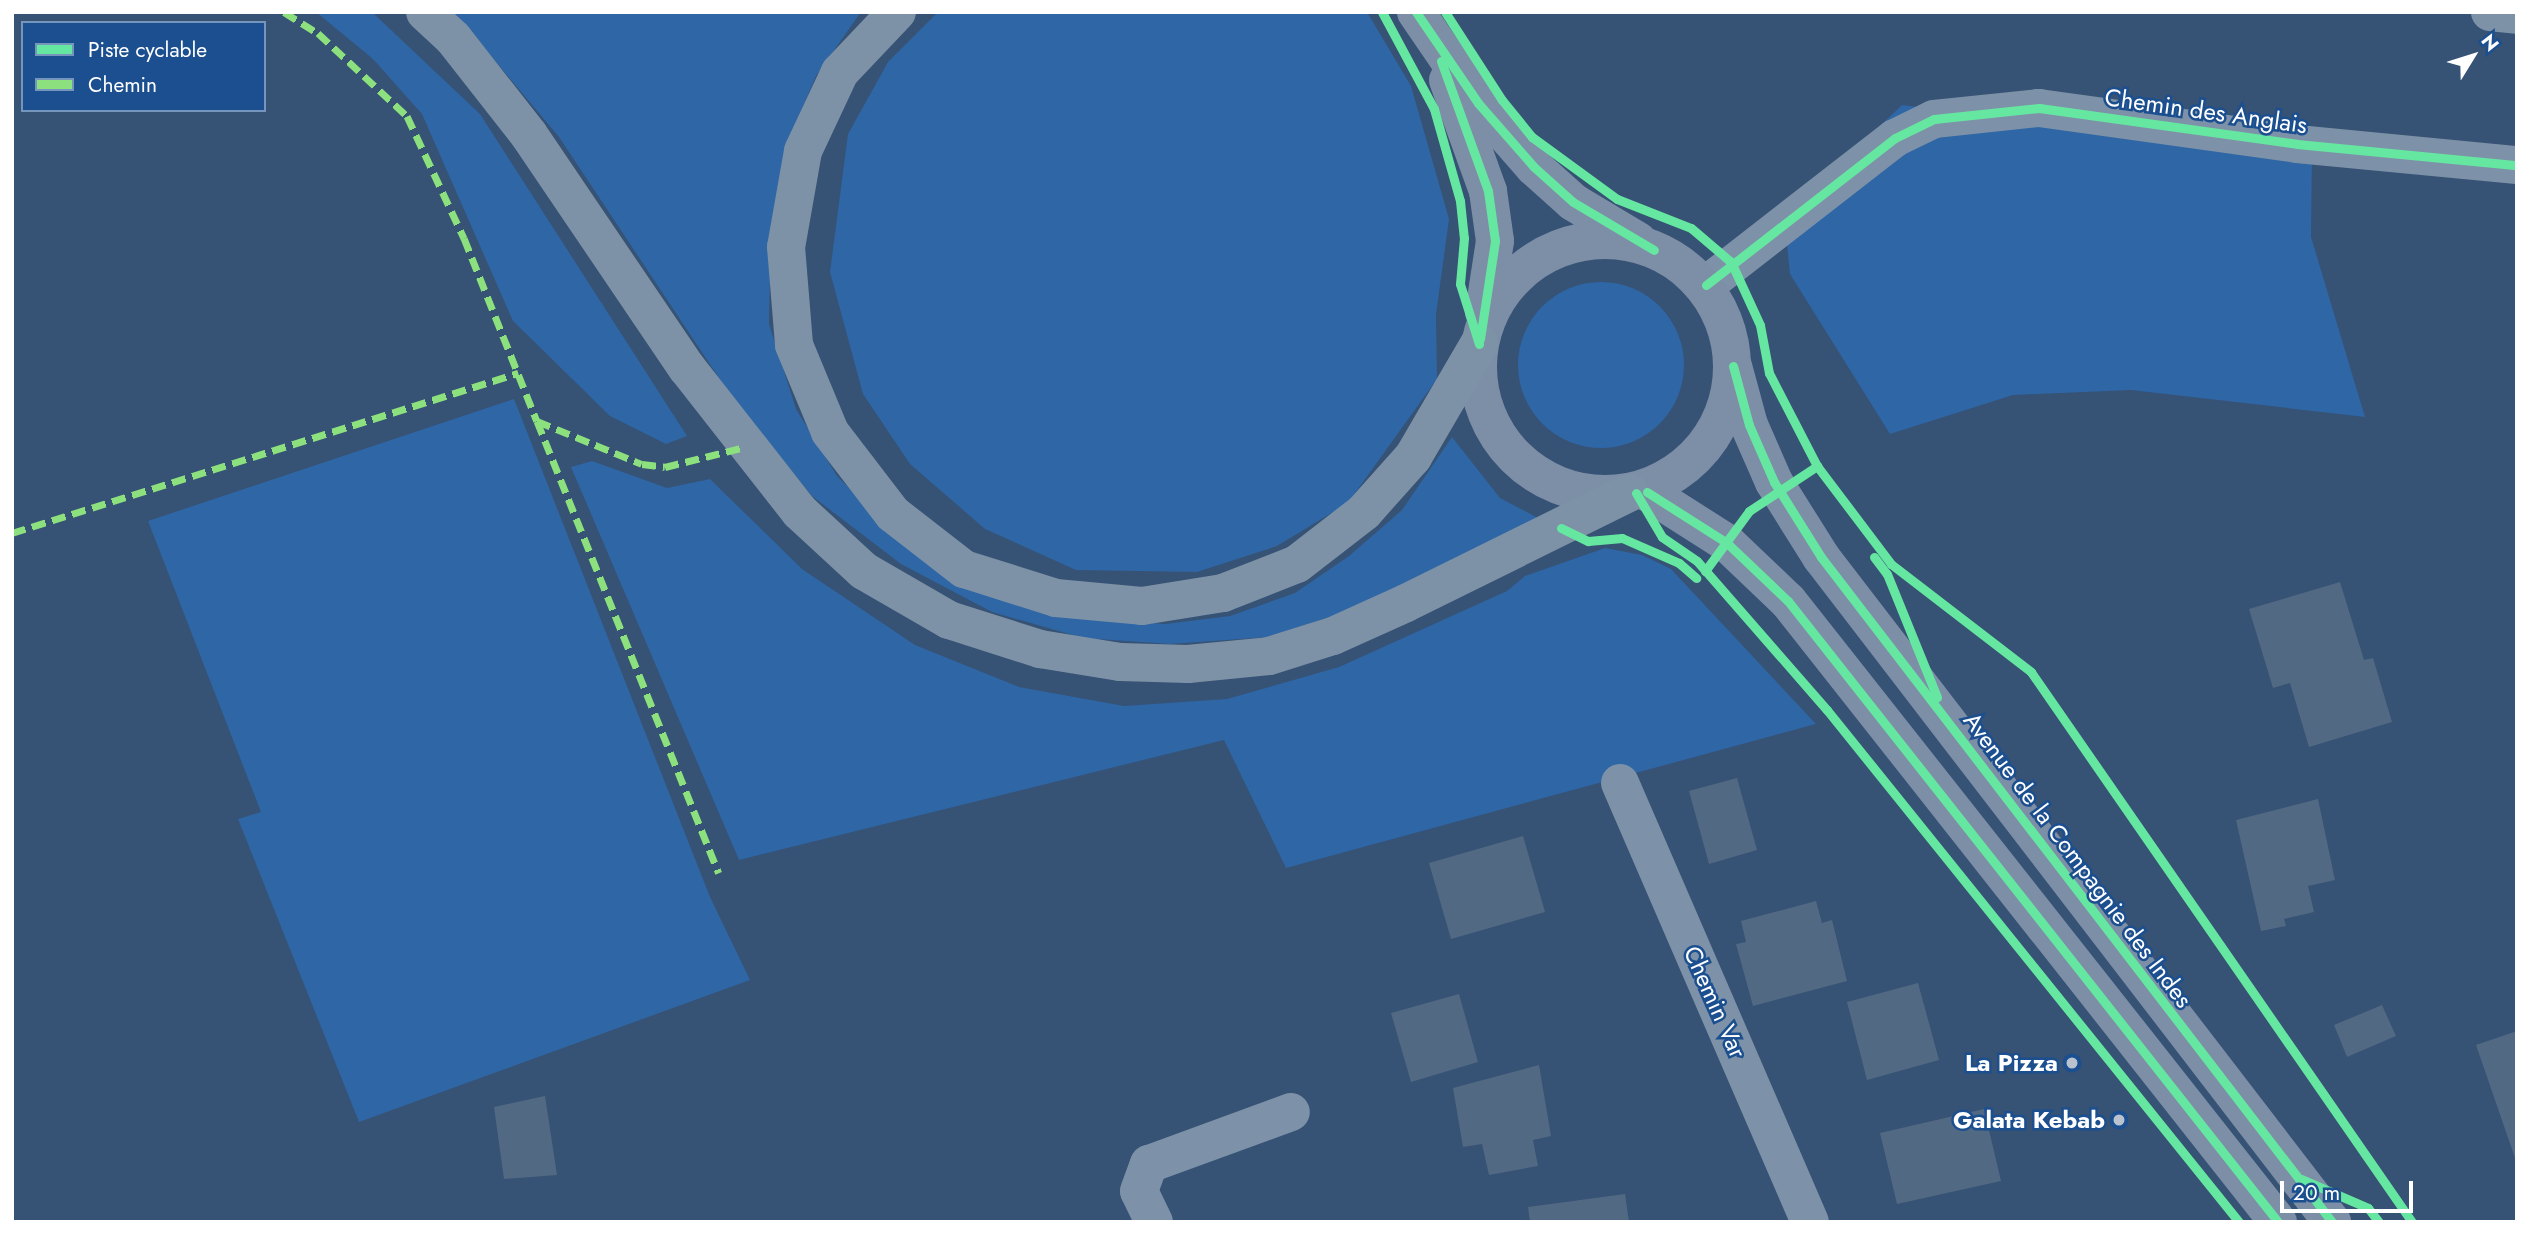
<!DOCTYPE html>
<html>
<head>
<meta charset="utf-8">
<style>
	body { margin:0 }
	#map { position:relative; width:2529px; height:1234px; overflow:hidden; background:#365274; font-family:Jost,sans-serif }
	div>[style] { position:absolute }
	.green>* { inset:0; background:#2f66a5 }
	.round { border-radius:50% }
	.building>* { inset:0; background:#526984 }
	.minor>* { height:38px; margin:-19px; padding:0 19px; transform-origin:19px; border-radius:19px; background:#7d92a8 }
	.major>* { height:38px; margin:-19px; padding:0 19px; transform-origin:19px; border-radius:19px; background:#7d8ea7 }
	.major>.ring { margin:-19px; padding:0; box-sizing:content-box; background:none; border:38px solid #7d8ea7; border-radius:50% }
	.highway>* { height:38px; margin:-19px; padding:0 19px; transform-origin:19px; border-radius:19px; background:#7e92a7 }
	.quiet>* { height:7px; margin-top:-3.5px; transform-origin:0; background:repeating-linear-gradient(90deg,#8de07e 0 14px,transparent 0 21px) }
	.cycleway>* { height:9px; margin:-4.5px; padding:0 4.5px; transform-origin:4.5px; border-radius:4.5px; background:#66e7a1 }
	.dots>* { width:19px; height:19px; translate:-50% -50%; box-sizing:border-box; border:4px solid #1b4f8f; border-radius:50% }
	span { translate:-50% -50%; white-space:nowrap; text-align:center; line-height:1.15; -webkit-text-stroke:5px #1b4f8f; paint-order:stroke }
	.street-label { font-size:24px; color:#fff }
	.poi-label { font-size:24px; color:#fff; font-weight:700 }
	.right { translate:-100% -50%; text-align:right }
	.frame { position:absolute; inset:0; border:14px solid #fff; pointer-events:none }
	.legend { position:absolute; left:21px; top:21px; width:245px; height:91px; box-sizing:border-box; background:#1b4f8f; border:2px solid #7695bc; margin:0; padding:9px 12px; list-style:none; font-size:21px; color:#fff }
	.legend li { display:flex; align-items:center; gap:14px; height:35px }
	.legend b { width:35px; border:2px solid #7695bc }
	.north { position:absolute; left:2438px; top:21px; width:70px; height:70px; -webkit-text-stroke:5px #1b4f8f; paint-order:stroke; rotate:52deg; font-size:19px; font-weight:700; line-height:28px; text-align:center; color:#fff }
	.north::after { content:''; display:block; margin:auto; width:24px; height:32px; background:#fff; clip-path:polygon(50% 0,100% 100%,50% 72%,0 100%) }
	.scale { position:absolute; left:2280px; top:1181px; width:133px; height:32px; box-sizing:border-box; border:4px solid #fff; border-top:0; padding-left:9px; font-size:21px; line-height:24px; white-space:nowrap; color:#fff; -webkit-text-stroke:5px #1b4f8f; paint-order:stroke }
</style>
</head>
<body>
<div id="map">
	<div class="green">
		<i style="clip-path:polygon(316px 12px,372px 12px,480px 114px,687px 436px,666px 444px,610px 416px,513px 321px,422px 114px,373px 59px)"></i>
		<i style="clip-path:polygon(454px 12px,861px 12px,816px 76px,789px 139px,771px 224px,769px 324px,796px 409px,837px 476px,908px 547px,1085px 618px,1165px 624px,1230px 616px,1295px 593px,1349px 556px,1402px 510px,1452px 437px,1500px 498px,1542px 520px,1344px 612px,1269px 637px,1170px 644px,1083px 638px,992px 612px,901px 564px,812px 496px,731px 396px,559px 137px)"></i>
		<i style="clip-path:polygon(938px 12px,1367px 12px,1411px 86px,1449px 219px,1436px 315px,1437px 379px,1348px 503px,1277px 546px,1197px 572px,1076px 570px,985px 529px,910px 464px,863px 394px,830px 272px,848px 134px,888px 62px)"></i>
		<i style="clip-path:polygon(1902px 105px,2312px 154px,2311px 237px,2365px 417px,2131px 390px,2013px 395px,1890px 434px,1790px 274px,1786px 235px,1803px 199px)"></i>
		<i class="round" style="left:1518px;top:282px;width:166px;height:166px"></i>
		<i style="clip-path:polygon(514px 399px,710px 897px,750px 980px,359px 1122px,238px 819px,261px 812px,148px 521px)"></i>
		<i style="clip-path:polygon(592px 461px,667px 488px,710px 479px,802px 569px,915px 645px,1019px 687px,1124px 706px,1227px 699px,1339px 667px,1507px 591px,1525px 576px,1605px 548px,1642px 555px,1671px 569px,1816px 724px,1286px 868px,1224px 740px,739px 860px,571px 467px)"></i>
	</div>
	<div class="building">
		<i style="clip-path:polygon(2340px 582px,2364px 660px,2373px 658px,2392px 722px,2309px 747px,2290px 683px,2273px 688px,2249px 609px)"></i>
		<i style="clip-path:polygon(1737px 778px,1757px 850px,1709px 864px,1689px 791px)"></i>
		<i style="clip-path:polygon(2318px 799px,2335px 880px,2308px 886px,2314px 912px,2284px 919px,2286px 926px,2261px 931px,2236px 820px)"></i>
		<i style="clip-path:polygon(1523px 836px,1545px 912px,1451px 939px,1429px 863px)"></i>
		<i style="clip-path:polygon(1816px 901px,1822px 923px,1832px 920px,1847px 981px,1753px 1006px,1736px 944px,1746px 942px,1741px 921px)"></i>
		<i style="clip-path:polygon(1918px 983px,1939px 1060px,1867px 1080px,1847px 1002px)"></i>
		<i style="clip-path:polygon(1459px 994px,1478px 1062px,1411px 1082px,1391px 1013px)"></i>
		<i style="clip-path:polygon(2382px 1005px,2396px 1036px,2347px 1057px,2334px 1025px)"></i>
		<i style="clip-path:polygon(2517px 1031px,2517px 1158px,2515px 1158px,2476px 1045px)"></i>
		<i style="clip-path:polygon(1539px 1065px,1551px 1136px,1533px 1140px,1538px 1166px,1489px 1175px,1482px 1144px,1463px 1147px,1453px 1088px)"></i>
		<i style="clip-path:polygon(545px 1096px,557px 1175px,504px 1179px,494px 1107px)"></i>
		<i style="clip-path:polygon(1984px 1109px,2001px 1181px,1897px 1204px,1880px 1133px)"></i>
		<i style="clip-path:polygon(1625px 1194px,1629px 1222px,1530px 1222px,1528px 1207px)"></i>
	</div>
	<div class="minor">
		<i style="left:1706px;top:285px;width:239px;rotate:-37.9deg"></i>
		<i style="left:1895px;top:138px;width:43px;rotate:-26deg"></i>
		<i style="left:1934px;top:119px;width:106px;rotate:-6deg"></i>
		<i style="left:2039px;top:108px;width:260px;rotate:7.9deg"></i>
		<i style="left:2297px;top:144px;width:221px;rotate:5.5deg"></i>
		<i style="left:1620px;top:783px;width:478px;rotate:66.6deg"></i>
		<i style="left:1154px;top:1222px;width:34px;rotate:-116deg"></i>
		<i style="left:1139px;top:1191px;width:29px;rotate:-70deg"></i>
		<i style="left:1149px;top:1164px;width:151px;rotate:-20.1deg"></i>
	</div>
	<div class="major">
		<i style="left:1416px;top:12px;width:110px;rotate:55.7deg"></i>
		<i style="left:1478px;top:103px;width:85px;rotate:48.8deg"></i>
		<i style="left:1534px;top:167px;width:52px;rotate:41.9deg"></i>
		<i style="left:1573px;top:202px;width:76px;rotate:31deg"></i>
		<i style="left:1448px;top:80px;width:118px;rotate:70.2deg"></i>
		<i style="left:1488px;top:191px;width:50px;rotate:82deg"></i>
		<i style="left:1495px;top:241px;width:72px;rotate:98.8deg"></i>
		<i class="ring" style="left:1478px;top:240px;width:216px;height:216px"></i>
		<i style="left:1733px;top:366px;width:61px;rotate:74.8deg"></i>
		<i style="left:1749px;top:425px;width:62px;rotate:66.3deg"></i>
		<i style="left:1774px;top:482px;width:89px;rotate:57.9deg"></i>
		<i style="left:1821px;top:557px;width:839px;rotate:52.46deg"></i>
		<i style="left:1647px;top:492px;width:95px;rotate:32.5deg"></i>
		<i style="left:1727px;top:543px;width:84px;rotate:43.6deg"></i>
		<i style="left:1788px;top:601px;width:791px;rotate:51.72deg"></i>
	</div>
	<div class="highway">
		<i style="left:425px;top:12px;width:38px;rotate:43deg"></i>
		<i style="left:453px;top:38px;width:123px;rotate:51.9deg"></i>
		<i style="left:529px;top:135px;width:282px;rotate:55.9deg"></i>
		<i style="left:687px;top:368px;width:183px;rotate:51.9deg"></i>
		<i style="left:800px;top:512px;width:87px;rotate:42.7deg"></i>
		<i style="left:864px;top:571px;width:98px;rotate:30deg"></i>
		<i style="left:949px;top:620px;width:96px;rotate:17.7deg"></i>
		<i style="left:1040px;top:649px;width:81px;rotate:9.2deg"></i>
		<i style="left:1120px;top:662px;width:68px;rotate:1.7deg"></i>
		<i style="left:1188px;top:664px;width:81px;rotate:-5.6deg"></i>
		<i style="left:1269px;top:656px;width:67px;rotate:-17.4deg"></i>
		<i style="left:1333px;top:636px;width:80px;rotate:-24.3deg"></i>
		<i style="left:1406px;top:603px;width:249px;rotate:-26.3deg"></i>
		<i style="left:897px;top:12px;width:83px;rotate:133.5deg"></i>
		<i style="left:840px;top:72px;width:87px;rotate:115.1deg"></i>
		<i style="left:803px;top:151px;width:97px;rotate:100deg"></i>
		<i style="left:786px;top:247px;width:98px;rotate:85.3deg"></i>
		<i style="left:794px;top:345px;width:94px;rotate:67.5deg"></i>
		<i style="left:830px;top:432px;width:103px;rotate:52.5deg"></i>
		<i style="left:893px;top:514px;width:90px;rotate:37.8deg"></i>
		<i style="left:964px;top:569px;width:96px;rotate:17.5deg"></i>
		<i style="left:1056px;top:598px;width:86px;rotate:5.3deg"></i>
		<i style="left:1142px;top:606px;width:82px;rotate:-9.1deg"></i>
		<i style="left:1223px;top:593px;width:79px;rotate:-21.4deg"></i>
		<i style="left:1297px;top:564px;width:85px;rotate:-37.8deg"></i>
		<i style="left:1364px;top:512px;width:74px;rotate:-48.3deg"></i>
		<i style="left:1413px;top:457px;width:131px;rotate:-59.7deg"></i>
		<i style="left:2490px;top:12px;width:27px;rotate:6deg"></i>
	</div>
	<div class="quiet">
		<i style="left:284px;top:12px;width:40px;rotate:32deg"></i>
		<i style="left:318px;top:33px;width:122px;rotate:43deg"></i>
		<i style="left:407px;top:116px;width:135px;rotate:65deg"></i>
		<i style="left:464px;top:238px;width:197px;rotate:68.3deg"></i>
		<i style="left:537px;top:421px;width:113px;rotate:22.3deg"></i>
		<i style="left:642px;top:464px;width:23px;rotate:7deg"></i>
		<i style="left:665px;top:467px;width:82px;rotate:-14deg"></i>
		<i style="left:537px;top:421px;width:487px;rotate:68.1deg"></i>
		<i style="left:12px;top:533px;width:531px;rotate:-17.55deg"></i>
	</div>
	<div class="cycleway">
		<i style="left:1382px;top:12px;width:110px;rotate:61.8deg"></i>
		<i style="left:1434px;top:109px;width:96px;rotate:74.2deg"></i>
		<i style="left:1460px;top:201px;width:37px;rotate:84deg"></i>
		<i style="left:1464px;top:238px;width:46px;rotate:95deg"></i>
		<i style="left:1460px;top:284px;width:63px;rotate:72.4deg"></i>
		<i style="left:1416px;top:12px;width:110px;rotate:55.7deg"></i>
		<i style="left:1478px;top:103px;width:85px;rotate:48.8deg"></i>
		<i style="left:1534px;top:167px;width:52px;rotate:41.9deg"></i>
		<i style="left:1573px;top:202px;width:94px;rotate:30.7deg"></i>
		<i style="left:1445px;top:12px;width:105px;rotate:57.1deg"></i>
		<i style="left:1502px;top:100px;width:48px;rotate:51deg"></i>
		<i style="left:1532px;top:137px;width:105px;rotate:36.1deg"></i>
		<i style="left:1617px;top:199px;width:79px;rotate:21.4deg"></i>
		<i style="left:1691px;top:228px;width:52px;rotate:40.4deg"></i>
		<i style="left:1731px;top:262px;width:69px;rotate:65.3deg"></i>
		<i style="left:1760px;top:325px;width:49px;rotate:79.4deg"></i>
		<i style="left:1769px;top:373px;width:105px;rotate:62.7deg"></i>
		<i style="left:1817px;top:466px;width:123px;rotate:52.9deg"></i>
		<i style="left:1891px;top:564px;width:177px;rotate:37.6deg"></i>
		<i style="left:2031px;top:672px;width:669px;rotate:55.29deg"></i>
		<i style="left:1441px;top:61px;width:138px;rotate:70.1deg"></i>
		<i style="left:1488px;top:191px;width:50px;rotate:82deg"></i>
		<i style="left:1495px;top:241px;width:99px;rotate:98.7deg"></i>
		<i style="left:1706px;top:285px;width:239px;rotate:-37.9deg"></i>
		<i style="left:1895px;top:138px;width:43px;rotate:-26deg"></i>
		<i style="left:1934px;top:119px;width:106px;rotate:-6deg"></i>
		<i style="left:2039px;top:108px;width:260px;rotate:7.9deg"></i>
		<i style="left:2297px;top:144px;width:221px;rotate:5.5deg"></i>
		<i style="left:1733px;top:366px;width:61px;rotate:74.8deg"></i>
		<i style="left:1749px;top:425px;width:62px;rotate:66.3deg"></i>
		<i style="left:1774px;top:482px;width:89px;rotate:57.9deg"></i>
		<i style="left:1821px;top:557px;width:839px;rotate:52.46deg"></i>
		<i style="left:1647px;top:492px;width:95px;rotate:32.5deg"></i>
		<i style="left:1727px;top:543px;width:84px;rotate:43.6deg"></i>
		<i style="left:1788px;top:601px;width:791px;rotate:51.72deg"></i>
		<i style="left:1636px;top:493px;width:51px;rotate:59.4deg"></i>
		<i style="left:1662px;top:537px;width:42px;rotate:34.4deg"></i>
		<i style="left:1697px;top:561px;width:198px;rotate:48.9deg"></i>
		<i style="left:1827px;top:710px;width:657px;rotate:51.18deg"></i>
		<i style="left:1561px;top:528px;width:30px;rotate:26deg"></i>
		<i style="left:1588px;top:541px;width:34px;rotate:-5deg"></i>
		<i style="left:1622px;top:538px;width:62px;rotate:23.7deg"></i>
		<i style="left:1679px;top:563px;width:23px;rotate:41deg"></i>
		<i style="left:1874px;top:557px;width:21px;rotate:53deg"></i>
		<i style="left:1887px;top:574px;width:133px;rotate:67.9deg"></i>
		<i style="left:1705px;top:571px;width:74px;rotate:-53.7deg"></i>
		<i style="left:1749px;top:511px;width:82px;rotate:-33.5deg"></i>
		<i style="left:2301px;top:1179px;width:73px;rotate:23.4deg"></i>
		<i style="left:2368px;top:1208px;width:18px;rotate:52deg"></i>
	</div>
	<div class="dots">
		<i style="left:2072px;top:1063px;background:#b9c2ce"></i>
		<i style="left:2119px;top:1120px;background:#b9c2ce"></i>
	</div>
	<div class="street-label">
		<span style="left:2206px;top:111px;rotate:8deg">Chemin des Anglais</span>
		<span style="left:2078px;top:860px;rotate:53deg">Avenue de la Compagnie des Indes</span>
		<span style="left:1715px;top:1002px;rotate:66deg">Chemin Var</span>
	</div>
	<div class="poi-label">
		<span class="right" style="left:2058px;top:1063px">La Pizza</span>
		<span class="right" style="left:2105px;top:1120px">Galata Kebab</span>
	</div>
	<div class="frame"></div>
	<ul class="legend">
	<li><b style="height:9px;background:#66e7a1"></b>Piste cyclable</li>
	<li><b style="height:9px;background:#8de07e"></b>Chemin</li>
	</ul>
	<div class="north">N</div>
	<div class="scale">20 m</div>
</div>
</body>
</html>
